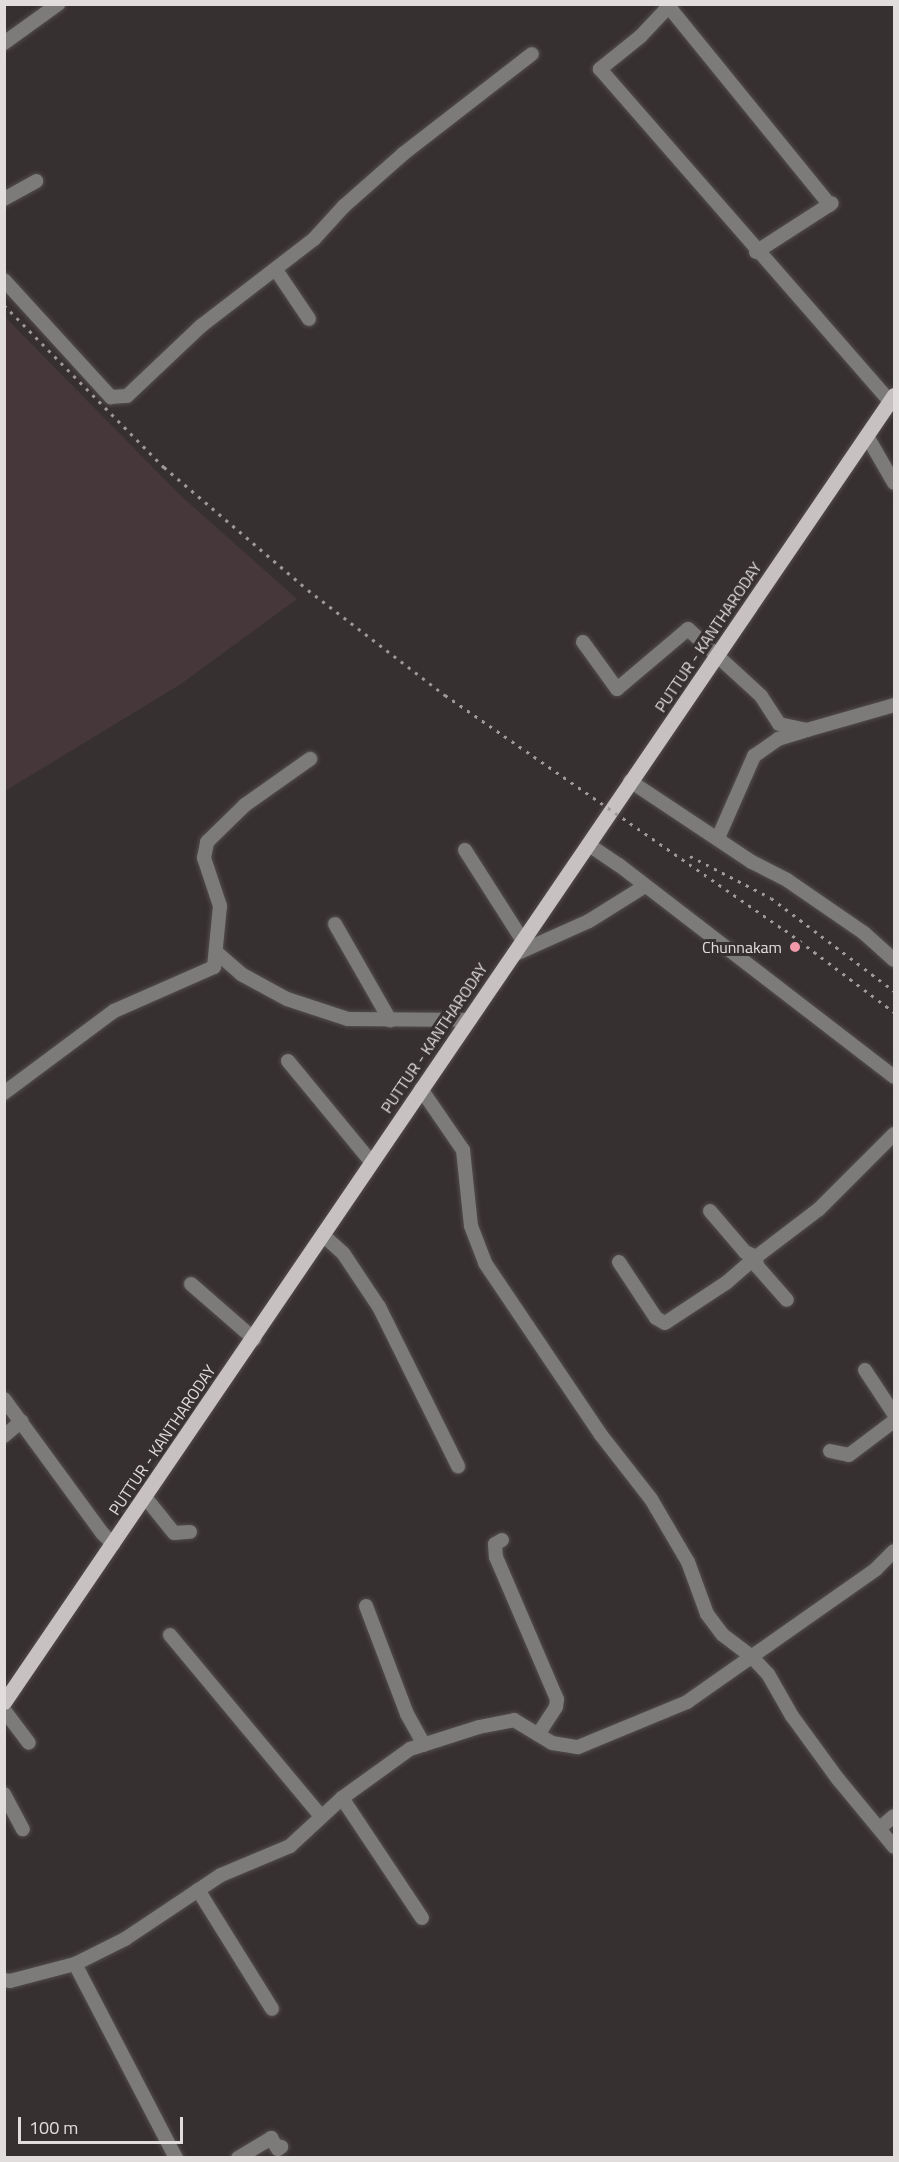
<!DOCTYPE html>
<html>
<head>
<meta charset="utf-8">
<style>
	body { margin:0 }
	#map { position:relative; width:899px; height:2162px; overflow:hidden; background:#373031; font-family:"Titillium Web",sans-serif }
	div>[style] { position:absolute }
	.built>* { inset:0; background:#45373a }
	.roads { filter:drop-shadow(0 0 2px #524c4d) drop-shadow(0 0 2px #524c4d) }
	.minor>* { height:14px; margin:-7px; padding:0 7px; transform-origin:7px; border-radius:7px; background:#7d7a7a }
	.major>* { height:15px; margin:-7.5px; padding:0 7.5px; transform-origin:7.5px; border-radius:7.5px; background:#c8c1c2 }
	.rail>* { height:3px; margin-top:-1.5px; transform-origin:0; background:repeating-linear-gradient(90deg,#a09a9b 0 3px,transparent 0 9px) }
	.dots>* { width:16px; height:16px; translate:-50% -50%; box-sizing:border-box; border:3px solid #373031; border-radius:50% }
	span { translate:-50% -50%; white-space:nowrap; text-align:center; line-height:1.15; -webkit-text-stroke:6px #373031; paint-order:stroke }
	.street-label { font-size:16px; color:#e1dddd }
	.poi-label { font-size:16px; color:#e1dddd }
	.right { translate:-100% -50%; text-align:right }
	.frame { position:absolute; inset:0; border:6px solid #e1dddd; pointer-events:none }
	.scale { position:absolute; left:18px; top:2117px; width:165px; height:27px; box-sizing:border-box; border:3px solid #e1dddd; border-top:0; padding-left:8px; font-size:18px; line-height:21px; white-space:nowrap; color:#e1dddd; -webkit-text-stroke:4px #373031; paint-order:stroke }
</style>
</head>
<body>
<div id="map">
	<div class="built">
		<i style="clip-path:polygon(5px 317px,180px 495px,297px 599px,181px 684px,5px 791px)"></i>
	</div>
	<div class="roads">
		<div class="minor">
			<i style="left:671px;top:4px;width:44px;rotate:133.2deg"></i>
			<i style="left:641px;top:36px;width:53px;rotate:141.2deg"></i>
			<i style="left:600px;top:69px;width:442px;rotate:48.9deg"></i>
			<i style="left:669px;top:7px;width:255px;rotate:50.9deg"></i>
			<i style="left:4px;top:43px;width:67px;rotate:-35.8deg"></i>
			<i style="left:4px;top:199px;width:37px;rotate:-29deg"></i>
			<i style="left:756px;top:252px;width:90px;rotate:-32.8deg"></i>
			<i style="left:276px;top:270px;width:59px;rotate:56deg"></i>
			<i style="left:4px;top:280px;width:159px;rotate:47.6deg"></i>
			<i style="left:111px;top:397px;width:16px;rotate:-4deg"></i>
			<i style="left:127px;top:396px;width:102px;rotate:-43.4deg"></i>
			<i style="left:201px;top:326px;width:143px;rotate:-37.6deg"></i>
			<i style="left:314px;top:239px;width:45px;rotate:-47.7deg"></i>
			<i style="left:344px;top:206px;width:79px;rotate:-41.4deg"></i>
			<i style="left:403px;top:154px;width:163px;rotate:-37.8deg"></i>
			<i style="left:867px;top:436px;width:54px;rotate:60.1deg"></i>
			<i style="left:583px;top:642px;width:58px;rotate:54.1deg"></i>
			<i style="left:617px;top:689px;width:93px;rotate:-40.2deg"></i>
			<i style="left:688px;top:629px;width:99px;rotate:42.5deg"></i>
			<i style="left:761px;top:696px;width:33px;rotate:57deg"></i>
			<i style="left:779px;top:724px;width:29px;rotate:12deg"></i>
			<i style="left:807px;top:730px;width:91px;rotate:-16deg"></i>
			<i style="left:630px;top:781px;width:146px;rotate:33.6deg"></i>
			<i style="left:752px;top:862px;width:39px;rotate:27deg"></i>
			<i style="left:787px;top:880px;width:93px;rotate:34.5deg"></i>
			<i style="left:864px;top:933px;width:40px;rotate:42deg"></i>
			<i style="left:718px;top:838px;width:90px;rotate:-66.3deg"></i>
			<i style="left:754px;top:756px;width:29px;rotate:-35deg"></i>
			<i style="left:778px;top:739px;width:28px;rotate:-17deg"></i>
			<i style="left:589px;top:845px;width:36px;rotate:34deg"></i>
			<i style="left:619px;top:865px;width:347px;rotate:37.6deg"></i>
			<i style="left:465px;top:850px;width:108px;rotate:57.5deg"></i>
			<i style="left:335px;top:924px;width:111px;rotate:60.2deg"></i>
			<i style="left:216px;top:952px;width:33px;rotate:41deg"></i>
			<i style="left:241px;top:974px;width:52px;rotate:28.5deg"></i>
			<i style="left:287px;top:999px;width:64px;rotate:18.2deg"></i>
			<i style="left:348px;top:1019px;width:122px;rotate:0.5deg"></i>
			<i style="left:513px;top:955px;width:83px;rotate:-24.1deg"></i>
			<i style="left:589px;top:921px;width:66px;rotate:-32deg"></i>
			<i style="left:288px;top:1061px;width:132px;rotate:50.5deg"></i>
			<i style="left:421px;top:1089px;width:74px;rotate:55.5deg"></i>
			<i style="left:463px;top:1150px;width:76px;rotate:84deg"></i>
			<i style="left:471px;top:1226px;width:40px;rotate:69deg"></i>
			<i style="left:485px;top:1263px;width:207px;rotate:56deg"></i>
			<i style="left:601px;top:1435px;width:81px;rotate:52deg"></i>
			<i style="left:651px;top:1499px;width:73px;rotate:59.6deg"></i>
			<i style="left:688px;top:1562px;width:55px;rotate:69.9deg"></i>
			<i style="left:707px;top:1614px;width:26px;rotate:53deg"></i>
			<i style="left:723px;top:1635px;width:35px;rotate:37deg"></i>
			<i style="left:751px;top:1656px;width:25px;rotate:47deg"></i>
			<i style="left:768px;top:1674px;width:48px;rotate:60.3deg"></i>
			<i style="left:792px;top:1716px;width:78px;rotate:53.9deg"></i>
			<i style="left:838px;top:1779px;width:88px;rotate:50.5deg"></i>
			<i style="left:4px;top:1093px;width:137px;rotate:-36.7deg"></i>
			<i style="left:114px;top:1011px;width:109px;rotate:-23.7deg"></i>
			<i style="left:214px;top:967px;width:61px;rotate:-84.4deg"></i>
			<i style="left:220px;top:906px;width:51px;rotate:-108.4deg"></i>
			<i style="left:204px;top:858px;width:16px;rotate:-79deg"></i>
			<i style="left:207px;top:842px;width:53px;rotate:-44.2deg"></i>
			<i style="left:245px;top:805px;width:80px;rotate:-35.3deg"></i>
			<i style="left:710px;top:1211px;width:54px;rotate:49.5deg"></i>
			<i style="left:745px;top:1252px;width:12px;rotate:24deg"></i>
			<i style="left:756px;top:1257px;width:79px;rotate:-37.3deg"></i>
			<i style="left:819px;top:1209px;width:106px;rotate:-45deg"></i>
			<i style="left:324px;top:1236px;width:25px;rotate:42deg"></i>
			<i style="left:343px;top:1253px;width:65px;rotate:56.3deg"></i>
			<i style="left:379px;top:1307px;width:178px;rotate:63.6deg"></i>
			<i style="left:619px;top:1262px;width:67px;rotate:56.5deg"></i>
			<i style="left:656px;top:1318px;width:10px;rotate:29deg"></i>
			<i style="left:665px;top:1323px;width:73px;rotate:-33.3deg"></i>
			<i style="left:726px;top:1283px;width:40px;rotate:-41deg"></i>
			<i style="left:756px;top:1257px;width:9px;rotate:84deg"></i>
			<i style="left:757px;top:1266px;width:45px;rotate:48.6deg"></i>
			<i style="left:191px;top:1284px;width:84px;rotate:41.1deg"></i>
			<i style="left:865px;top:1370px;width:53px;rotate:56.6deg"></i>
			<i style="left:4px;top:1399px;width:166px;rotate:53.8deg"></i>
			<i style="left:102px;top:1533px;width:16px;rotate:45deg"></i>
			<i style="left:4px;top:1436px;width:23px;rotate:-40deg"></i>
			<i style="left:830px;top:1451px;width:19px;rotate:12deg"></i>
			<i style="left:849px;top:1455px;width:56px;rotate:-37.1deg"></i>
			<i style="left:145px;top:1497px;width:46px;rotate:51.1deg"></i>
			<i style="left:174px;top:1533px;width:16px;rotate:-4deg"></i>
			<i style="left:502px;top:1540px;width:8px;rotate:150deg"></i>
			<i style="left:495px;top:1544px;width:13px;rotate:86deg"></i>
			<i style="left:496px;top:1557px;width:155px;rotate:66.8deg"></i>
			<i style="left:557px;top:1699px;width:8px;rotate:97deg"></i>
			<i style="left:556px;top:1707px;width:33px;rotate:123deg"></i>
			<i style="left:366px;top:1606px;width:116px;rotate:69.2deg"></i>
			<i style="left:407px;top:1714px;width:35px;rotate:61deg"></i>
			<i style="left:170px;top:1635px;width:236px;rotate:50.2deg"></i>
			<i style="left:4px;top:1710px;width:41px;rotate:52.9deg"></i>
			<i style="left:4px;top:1794px;width:40px;rotate:62deg"></i>
			<i style="left:342px;top:1798px;width:144px;rotate:56.3deg"></i>
			<i style="left:880px;top:1828px;width:18px;rotate:-41deg"></i>
			<i style="left:198px;top:1890px;width:140px;rotate:58.1deg"></i>
			<i style="left:75px;top:1964px;width:219px;rotate:62.5deg"></i>
			<i style="left:4px;top:1980px;width:6px;rotate:9deg"></i>
			<i style="left:10px;top:1981px;width:67px;rotate:-14.7deg"></i>
			<i style="left:75px;top:1964px;width:56px;rotate:-26.6deg"></i>
			<i style="left:125px;top:1939px;width:115px;rotate:-33.7deg"></i>
			<i style="left:221px;top:1875px;width:75px;rotate:-22.8deg"></i>
			<i style="left:290px;top:1846px;width:71px;rotate:-42.7deg"></i>
			<i style="left:342px;top:1798px;width:84px;rotate:-35.8deg"></i>
			<i style="left:410px;top:1749px;width:72px;rotate:-17.7deg"></i>
			<i style="left:479px;top:1727px;width:36px;rotate:-11deg"></i>
			<i style="left:514px;top:1720px;width:44px;rotate:31.2deg"></i>
			<i style="left:552px;top:1743px;width:26px;rotate:9deg"></i>
			<i style="left:578px;top:1747px;width:118px;rotate:-22.4deg"></i>
			<i style="left:687px;top:1702px;width:231px;rotate:-35.1deg"></i>
			<i style="left:876px;top:1569px;width:25px;rotate:-45deg"></i>
			<i style="left:238px;top:2158px;width:39px;rotate:-31deg"></i>
			<i style="left:271px;top:2138px;width:13px;rotate:58deg"></i>
			<i style="left:278px;top:2149px;width:4px;rotate:-34deg"></i>
		</div>
		<div class="major">
			<i style="left:4px;top:1702px;width:1581px;rotate:-55.75deg"></i>
		</div>
	</div>
	<div class="rail">
		<i style="left:4px;top:305px;width:228px;rotate:45.4deg"></i>
		<i style="left:164px;top:467px;width:189px;rotate:40.5deg"></i>
		<i style="left:308px;top:590px;width:173px;rotate:37.5deg"></i>
		<i style="left:445px;top:695px;width:413px;rotate:34.7deg"></i>
		<i style="left:785px;top:930px;width:136px;rotate:37deg"></i>
		<i style="left:690px;top:856px;width:91px;rotate:27.4deg"></i>
		<i style="left:771px;top:898px;width:154px;rotate:37.1deg"></i>
	</div>
	<div class="dots">
		<i style="left:795px;top:947px;background:#f39aaa"></i>
	</div>
	<div class="street-label">
		<span style="left:708px;top:637px;rotate:-56deg">PUTTUR - KANTHARODAY</span>
		<span style="left:434px;top:1038px;rotate:-56deg">PUTTUR - KANTHARODAY</span>
		<span style="left:162px;top:1440px;rotate:-56deg">PUTTUR - KANTHARODAY</span>
	</div>
	<div class="poi-label">
		<span class="right" style="left:782px;top:947px">Chunnakam</span>
	</div>
	<div class="frame"></div>
	<div class="scale">100 m</div>
</div>
</body>
</html>
